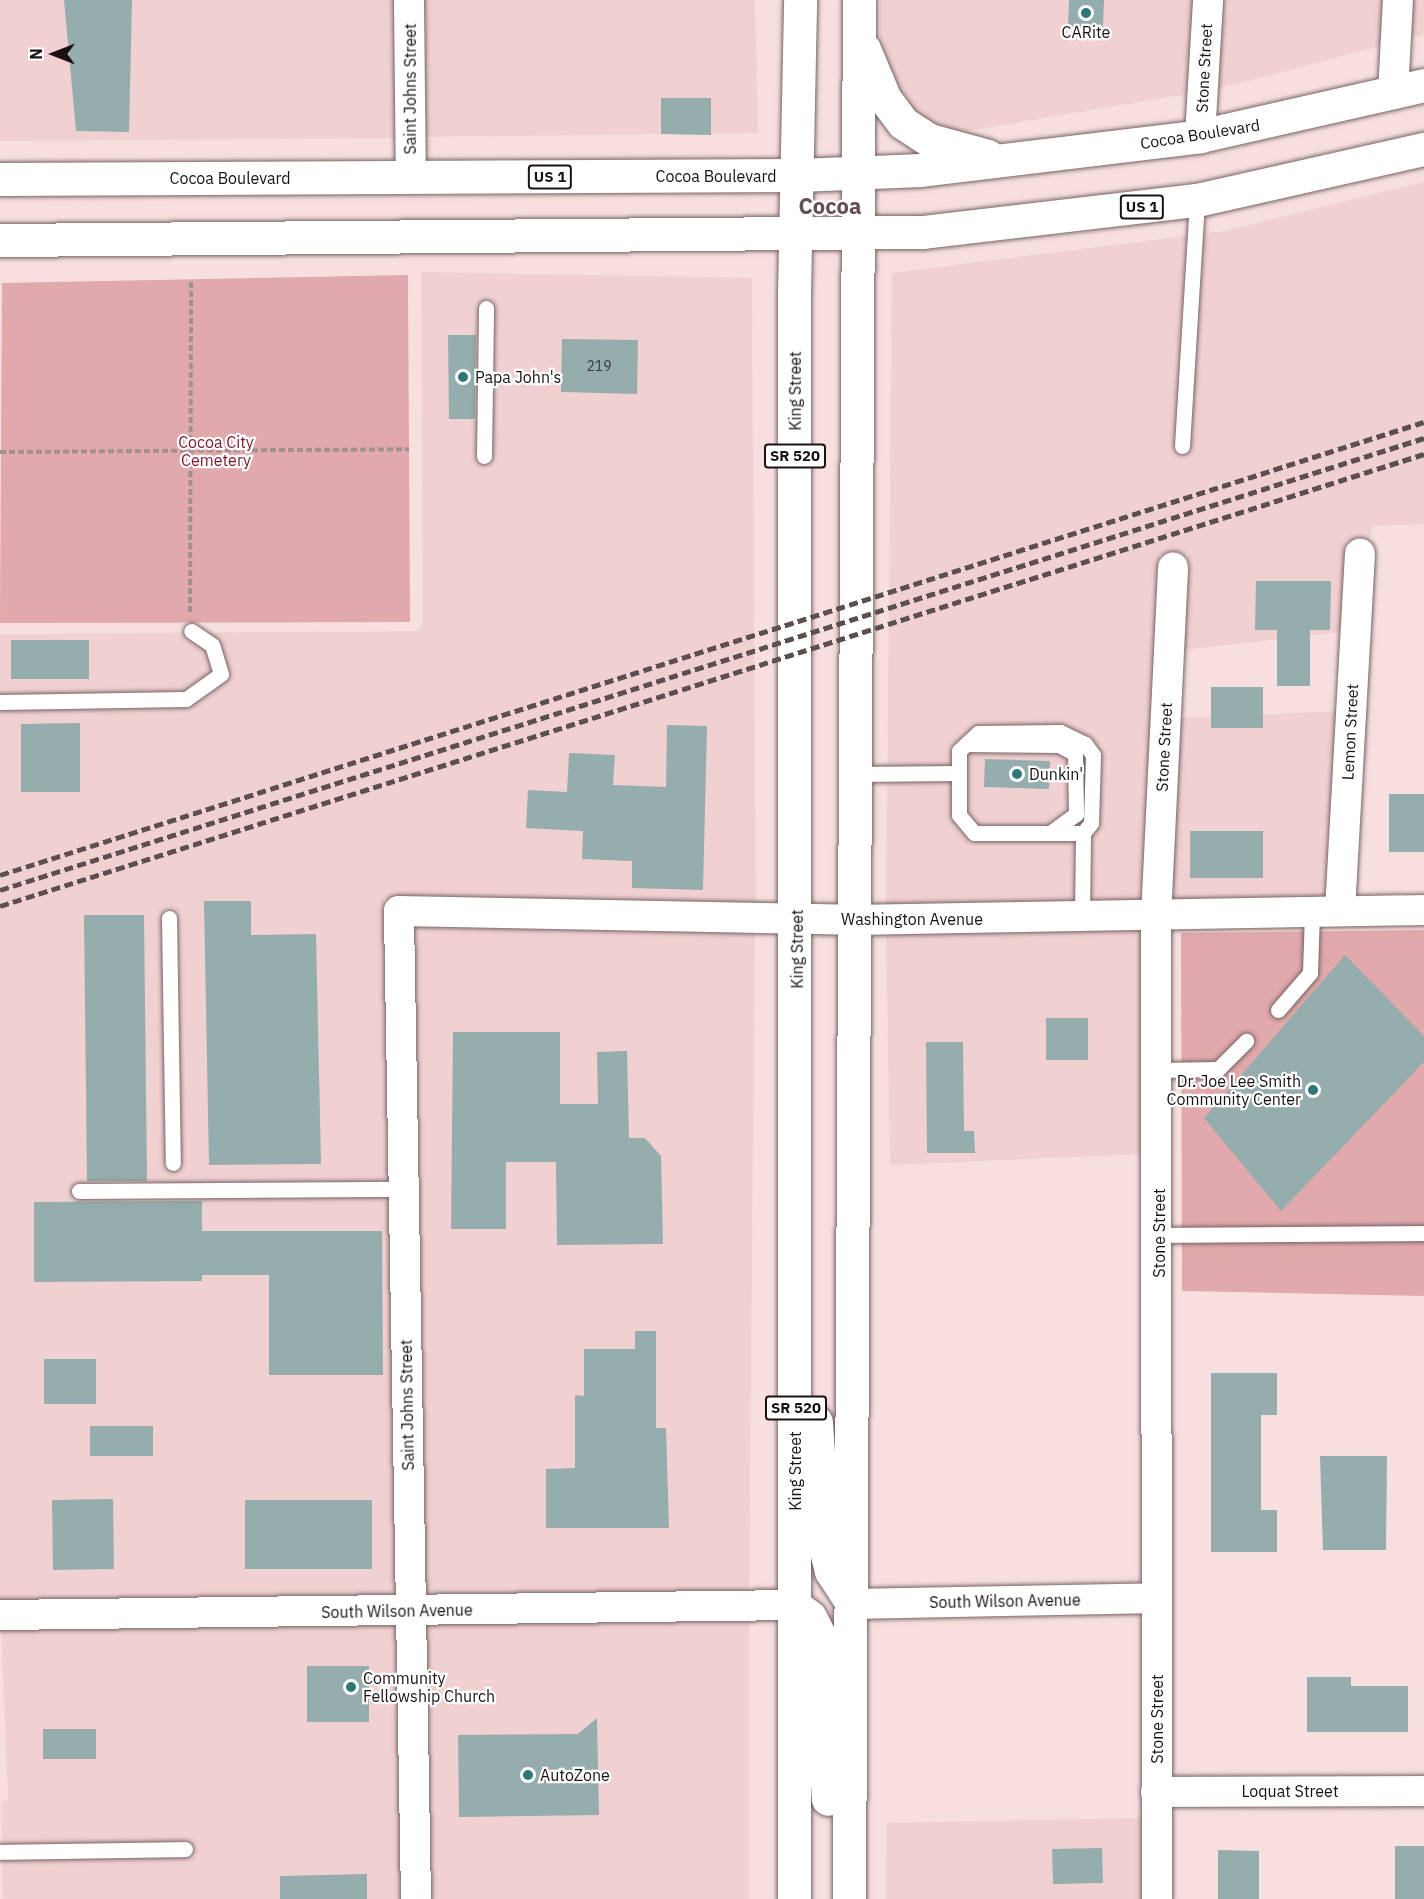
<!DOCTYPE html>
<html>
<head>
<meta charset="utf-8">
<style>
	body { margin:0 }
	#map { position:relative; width:1424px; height:1899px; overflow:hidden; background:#f7dfdf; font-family:"IBM Plex Sans",sans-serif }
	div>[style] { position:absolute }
	.built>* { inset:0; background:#f0d0d1 }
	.green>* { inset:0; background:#e1a9ab }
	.building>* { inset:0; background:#95adac }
	.path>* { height:4px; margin-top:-2px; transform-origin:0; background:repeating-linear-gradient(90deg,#a29090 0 6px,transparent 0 9px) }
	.roads { filter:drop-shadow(0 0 2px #786464) drop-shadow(0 0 2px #786464) }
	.lane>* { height:15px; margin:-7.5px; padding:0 7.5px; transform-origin:7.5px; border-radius:7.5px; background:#fff }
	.street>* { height:30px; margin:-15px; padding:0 15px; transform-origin:15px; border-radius:15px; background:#fff }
	.primary>* { height:33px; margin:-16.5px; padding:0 16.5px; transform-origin:16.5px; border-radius:16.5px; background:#fff }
	.rail>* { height:4.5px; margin-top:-2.25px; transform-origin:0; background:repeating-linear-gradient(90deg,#5b4f4f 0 9px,transparent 0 13.5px) }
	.dots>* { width:16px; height:16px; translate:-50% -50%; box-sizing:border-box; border:3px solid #fff; border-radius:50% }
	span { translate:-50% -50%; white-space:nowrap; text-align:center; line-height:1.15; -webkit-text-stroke:4.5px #fff; paint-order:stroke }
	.number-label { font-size:14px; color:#393938 }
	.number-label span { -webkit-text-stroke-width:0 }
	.shield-label span { padding:2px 4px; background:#fff; border:2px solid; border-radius:4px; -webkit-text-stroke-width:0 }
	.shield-label { font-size:15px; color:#1a1212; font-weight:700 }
	.poi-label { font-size:16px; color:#1a1212 }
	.left { translate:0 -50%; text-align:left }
	.right { translate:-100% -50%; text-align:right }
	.street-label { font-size:16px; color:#1a1212 }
	.park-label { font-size:16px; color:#7e152b }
	.district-label { font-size:22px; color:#634f50; font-weight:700 }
	.north { position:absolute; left:24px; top:24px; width:60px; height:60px; -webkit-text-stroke:4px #fff; paint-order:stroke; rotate:270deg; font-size:16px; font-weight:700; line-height:24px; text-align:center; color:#1a1212 }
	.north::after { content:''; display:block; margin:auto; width:21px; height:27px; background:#1a1212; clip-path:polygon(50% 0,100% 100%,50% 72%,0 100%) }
</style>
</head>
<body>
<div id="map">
	<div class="built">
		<i style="clip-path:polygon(0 0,394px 0,396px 138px,0 141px)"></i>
		<i style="clip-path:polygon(424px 0,755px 0,758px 133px,425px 137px)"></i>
		<i style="clip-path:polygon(880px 0,1193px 0,1188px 94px,955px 133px,936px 128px,914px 114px,898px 94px,880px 48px)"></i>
		<i style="clip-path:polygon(1223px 0,1383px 0,1380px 46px,1218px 89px)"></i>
		<i style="clip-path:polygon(1412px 0,1424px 0,1424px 34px,1410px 38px)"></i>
		<i style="clip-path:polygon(1424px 182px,1424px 524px,1372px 526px,1370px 541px,1346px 540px,1341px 632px,1184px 650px,1188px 555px,1159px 554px,1142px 904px,886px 907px,892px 273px,1225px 231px)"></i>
		<i style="clip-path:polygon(421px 272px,752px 278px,756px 904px,384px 898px,395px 1599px,0 1602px,0 634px,418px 631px,423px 622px)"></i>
		<i style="clip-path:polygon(1337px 711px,1326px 898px,1171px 903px,1180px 718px)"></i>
		<i style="clip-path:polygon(414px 924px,755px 930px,749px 1593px,425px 1598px)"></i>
		<i style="clip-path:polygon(1141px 930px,1143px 1154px,890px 1165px,886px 933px)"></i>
		<i style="clip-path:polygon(749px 1619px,749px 1899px,431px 1899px,425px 1624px)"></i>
		<i style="clip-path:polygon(396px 1625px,401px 1899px,3px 1899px,1px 1801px,8px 1800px,1px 1628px)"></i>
		<i style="clip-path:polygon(1142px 1818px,1142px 1899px,886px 1899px,887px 1823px)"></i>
	</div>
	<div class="green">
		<i style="clip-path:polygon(408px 275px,410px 622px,0 623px,2px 283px)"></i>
		<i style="clip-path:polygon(1424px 930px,1424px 1296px,1182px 1291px,1181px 933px)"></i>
	</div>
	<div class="building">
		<i style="clip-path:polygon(64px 0,132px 0,129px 132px,76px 131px)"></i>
		<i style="clip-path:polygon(1069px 0,1104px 0,1103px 28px,1068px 26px)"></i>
		<i style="clip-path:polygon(661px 98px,711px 98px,711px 135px,661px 134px)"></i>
		<i style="clip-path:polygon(448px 335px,476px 335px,475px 419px,449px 419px)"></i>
		<i style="clip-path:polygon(562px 339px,638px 340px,637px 394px,561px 392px)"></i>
		<i style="clip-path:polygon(1256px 581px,1331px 581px,1330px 630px,1310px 630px,1310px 686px,1277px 686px,1277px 630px,1255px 630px)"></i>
		<i style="clip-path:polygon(11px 640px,89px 640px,89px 679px,11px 679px)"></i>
		<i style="clip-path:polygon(1211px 687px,1263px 687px,1263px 728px,1211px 728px)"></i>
		<i style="clip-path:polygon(80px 723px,80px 792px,21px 792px,21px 724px)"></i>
		<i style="clip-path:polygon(667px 725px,707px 726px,703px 890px,632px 888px,632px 861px,582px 859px,583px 831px,526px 828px,528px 790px,567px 792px,569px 753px,615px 755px,613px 785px,666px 787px)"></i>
		<i style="clip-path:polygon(985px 759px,1050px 761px,1049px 789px,984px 787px)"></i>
		<i style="clip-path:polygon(1389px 794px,1424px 794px,1424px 852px,1389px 852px)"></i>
		<i style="clip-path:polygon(1190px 831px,1263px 831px,1263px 878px,1190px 878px)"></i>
		<i style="clip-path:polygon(204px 901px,251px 901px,251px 935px,316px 934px,321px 1164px,209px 1165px)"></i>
		<i style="clip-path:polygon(84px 915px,144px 915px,147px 1181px,87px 1181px)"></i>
		<i style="clip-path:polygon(1345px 955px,1424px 1036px,1424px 1062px,1281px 1211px,1204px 1118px)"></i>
		<i style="clip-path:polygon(1046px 1018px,1088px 1018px,1088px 1060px,1046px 1060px)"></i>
		<i style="clip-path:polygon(453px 1032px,560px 1032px,560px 1104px,598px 1104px,597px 1052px,627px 1051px,629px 1138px,645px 1138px,661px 1156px,663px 1244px,557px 1245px,556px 1162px,506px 1162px,506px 1229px,451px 1229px)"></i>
		<i style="clip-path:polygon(926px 1042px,963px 1042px,964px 1131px,974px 1131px,975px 1153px,927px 1153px)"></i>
		<i style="clip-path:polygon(202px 1201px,202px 1231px,382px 1231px,383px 1375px,269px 1375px,269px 1275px,202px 1275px,202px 1281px,34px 1282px,34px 1202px)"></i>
		<i style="clip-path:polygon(635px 1331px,656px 1331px,656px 1428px,666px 1428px,669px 1528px,546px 1528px,546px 1469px,575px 1468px,575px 1395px,584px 1396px,584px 1349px,635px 1349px)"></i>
		<i style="clip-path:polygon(44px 1359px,96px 1359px,96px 1404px,44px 1404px)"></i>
		<i style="clip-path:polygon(1211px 1373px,1277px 1373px,1277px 1415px,1261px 1415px,1261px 1510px,1277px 1510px,1277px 1552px,1211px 1552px)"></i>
		<i style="clip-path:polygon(90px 1426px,153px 1426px,153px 1456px,90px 1456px)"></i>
		<i style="clip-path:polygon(1320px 1456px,1387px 1456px,1386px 1550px,1323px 1550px)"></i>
		<i style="clip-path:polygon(113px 1499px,114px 1569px,53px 1570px,52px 1500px)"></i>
		<i style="clip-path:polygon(245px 1500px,372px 1500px,372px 1569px,245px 1569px)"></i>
		<i style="clip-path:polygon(307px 1666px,369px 1666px,369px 1722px,307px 1722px)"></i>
		<i style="clip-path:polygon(1307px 1677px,1351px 1677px,1351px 1686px,1408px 1686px,1408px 1732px,1307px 1732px)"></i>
		<i style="clip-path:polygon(597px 1718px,599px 1815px,459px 1817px,458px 1735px,578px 1734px)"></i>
		<i style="clip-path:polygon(43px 1729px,96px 1729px,96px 1759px,43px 1759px)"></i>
		<i style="clip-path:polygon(1395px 1846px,1424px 1846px,1424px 1899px,1395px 1899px)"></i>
		<i style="clip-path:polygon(1102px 1848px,1103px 1883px,1053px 1884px,1052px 1849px)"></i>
		<i style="clip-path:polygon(1218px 1850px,1259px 1851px,1259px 1899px,1218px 1899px)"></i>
		<i style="clip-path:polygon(367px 1874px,367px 1899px,280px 1899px,280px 1876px)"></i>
	</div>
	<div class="path">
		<i style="left:0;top:452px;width:409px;rotate:-0.4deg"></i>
		<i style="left:190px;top:612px;width:333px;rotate:-89.8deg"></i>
	</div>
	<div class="roads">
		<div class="lane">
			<i style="left:1182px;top:446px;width:246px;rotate:-86.5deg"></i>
			<i style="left:484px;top:456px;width:148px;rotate:-89.2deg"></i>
			<i style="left:0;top:702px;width:186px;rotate:-0.9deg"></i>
			<i style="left:186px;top:699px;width:43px;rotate:-35.5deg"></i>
			<i style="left:221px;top:674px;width:30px;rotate:-107deg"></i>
			<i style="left:212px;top:645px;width:25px;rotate:-146deg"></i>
			<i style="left:966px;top:744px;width:93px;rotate:0.6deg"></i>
			<i style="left:1059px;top:745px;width:18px;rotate:29deg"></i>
			<i style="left:1075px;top:754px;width:60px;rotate:89deg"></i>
			<i style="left:1076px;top:814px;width:31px;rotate:144deg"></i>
			<i style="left:854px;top:774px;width:105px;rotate:-0.5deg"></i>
			<i style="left:169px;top:918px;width:245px;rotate:89.1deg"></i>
			<i style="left:1082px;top:918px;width:85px;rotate:-89.3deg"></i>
			<i style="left:1083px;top:833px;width:13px;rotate:-51deg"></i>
			<i style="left:1091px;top:823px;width:68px;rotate:-88.3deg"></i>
			<i style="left:1093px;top:755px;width:14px;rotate:-126deg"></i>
			<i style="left:1085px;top:744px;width:28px;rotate:-154deg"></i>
			<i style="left:1060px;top:732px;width:82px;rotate:179.3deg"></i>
			<i style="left:978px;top:733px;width:26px;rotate:137deg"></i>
			<i style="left:959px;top:751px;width:64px;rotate:90deg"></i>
			<i style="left:959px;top:815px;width:23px;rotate:50deg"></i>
			<i style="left:974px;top:833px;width:109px"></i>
			<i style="left:1278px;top:1010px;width:49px;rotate:-49.1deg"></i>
			<i style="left:1310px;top:973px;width:61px;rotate:-88.1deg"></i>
			<i style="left:1157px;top:1070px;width:61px;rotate:-0.9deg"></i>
			<i style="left:1218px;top:1069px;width:40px;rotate:-45deg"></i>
			<i style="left:79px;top:1191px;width:324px;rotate:-0.4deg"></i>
			<i style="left:1159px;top:1235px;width:265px;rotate:-0.4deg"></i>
			<i style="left:0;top:1852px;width:185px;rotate:-0.9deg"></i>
		</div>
		<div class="street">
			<i style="left:409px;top:0;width:178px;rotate:89.4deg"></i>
			<i style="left:1393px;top:94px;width:94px;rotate:-87deg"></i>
			<i style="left:1200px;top:136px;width:136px;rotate:-86.6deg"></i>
			<i style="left:1340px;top:911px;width:358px;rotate:-86.8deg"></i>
			<i style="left:853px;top:1604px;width:304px;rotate:-1.1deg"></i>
			<i style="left:0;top:1615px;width:794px;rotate:-0.72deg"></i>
			<i style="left:1156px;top:1792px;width:268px;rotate:-0.2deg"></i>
			<i style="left:416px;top:1899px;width:988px;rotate:-90.99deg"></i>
			<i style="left:399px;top:911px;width:454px;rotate:1.1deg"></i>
			<i style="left:853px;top:920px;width:571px;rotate:-1deg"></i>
			<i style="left:1157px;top:1899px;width:982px;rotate:-90.06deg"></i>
			<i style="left:1156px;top:917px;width:350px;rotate:-87.2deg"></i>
		</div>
		<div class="primary">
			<i style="left:864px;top:49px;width:54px;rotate:67.2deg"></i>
			<i style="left:885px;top:99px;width:30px;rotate:53deg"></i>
			<i style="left:903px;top:123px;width:31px;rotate:33deg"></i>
			<i style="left:929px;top:140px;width:61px;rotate:15.2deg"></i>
			<i style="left:0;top:179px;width:799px;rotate:-0.29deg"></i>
			<i style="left:799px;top:175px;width:122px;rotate:-2.3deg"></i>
			<i style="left:921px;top:170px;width:281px;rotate:-6.9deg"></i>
			<i style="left:1200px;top:136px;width:230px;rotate:-12.8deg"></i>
			<i style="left:0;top:240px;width:923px;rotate:-0.5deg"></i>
			<i style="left:923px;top:232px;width:276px;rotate:-6.7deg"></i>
			<i style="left:1197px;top:200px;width:233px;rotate:-12.7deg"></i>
			<i style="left:816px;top:1422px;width:121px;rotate:86.2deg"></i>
			<i style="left:824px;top:1543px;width:29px;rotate:76deg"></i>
			<i style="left:831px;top:1571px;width:38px;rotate:57deg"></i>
			<i style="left:794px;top:1605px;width:20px;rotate:37deg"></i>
			<i style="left:810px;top:1617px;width:20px;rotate:63deg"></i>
			<i style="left:819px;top:1635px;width:164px;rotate:86.9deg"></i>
			<i style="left:794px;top:1899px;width:1606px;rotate:-90deg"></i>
			<i style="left:794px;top:293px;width:293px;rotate:-88.8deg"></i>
			<i style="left:849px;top:1899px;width:1899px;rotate:-89.7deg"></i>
		</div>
	</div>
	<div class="rail">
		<i style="left:0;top:875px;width:1494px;rotate:-17.65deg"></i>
		<i style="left:0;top:890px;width:1494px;rotate:-17.61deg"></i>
		<i style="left:0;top:906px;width:1494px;rotate:-17.61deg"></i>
	</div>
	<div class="dots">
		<i style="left:1086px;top:13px;background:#2e7775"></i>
		<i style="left:463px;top:377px;background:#2e7775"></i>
		<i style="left:1017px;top:774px;background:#2e7775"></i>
		<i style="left:1313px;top:1090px;background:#2e7775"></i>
		<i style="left:351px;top:1687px;background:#2e7775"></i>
		<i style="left:528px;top:1775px;background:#2e7775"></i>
	</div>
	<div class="number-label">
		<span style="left:599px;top:366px">219</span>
	</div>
	<div class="shield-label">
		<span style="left:550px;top:177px">US 1</span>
		<span style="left:1142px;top:207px">US 1</span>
		<span style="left:795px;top:456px">SR 520</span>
		<span style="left:796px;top:1408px">SR 520</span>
	</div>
	<div class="poi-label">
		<span style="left:1086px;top:32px">CARite</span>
		<span class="left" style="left:475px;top:377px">Papa John's</span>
		<span class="left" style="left:1029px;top:774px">Dunkin'</span>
		<span class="right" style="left:1301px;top:1090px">Dr. Joe Lee Smith<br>Community Center</span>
		<span class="left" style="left:363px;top:1687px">Community<br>Fellowship Church</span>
		<span class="left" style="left:540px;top:1775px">AutoZone</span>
	</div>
	<div class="street-label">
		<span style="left:1204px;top:68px;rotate:-87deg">Stone Street</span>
		<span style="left:410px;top:89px;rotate:-90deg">Saint Johns Street</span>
		<span style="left:1200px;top:134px;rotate:-9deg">Cocoa Boulevard</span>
		<span style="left:716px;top:176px">Cocoa Boulevard</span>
		<span style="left:230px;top:178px">Cocoa Boulevard</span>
		<span style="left:795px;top:391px;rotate:-90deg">King Street</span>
		<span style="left:1350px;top:732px;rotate:-87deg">Lemon Street</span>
		<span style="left:1164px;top:747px;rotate:-87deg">Stone Street</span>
		<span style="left:912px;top:919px">Washington Avenue</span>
		<span style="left:797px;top:949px;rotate:-90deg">King Street</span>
		<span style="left:1159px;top:1233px;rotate:-90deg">Stone Street</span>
		<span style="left:407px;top:1405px;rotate:-91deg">Saint Johns Street</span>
		<span style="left:795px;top:1471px;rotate:-90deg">King Street</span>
		<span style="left:1005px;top:1601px;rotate:-1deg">South Wilson Avenue</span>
		<span style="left:397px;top:1611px;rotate:-1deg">South Wilson Avenue</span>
		<span style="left:1157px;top:1719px;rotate:-90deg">Stone Street</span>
		<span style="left:1290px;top:1791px">Loquat Street</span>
	</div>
	<div class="park-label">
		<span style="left:216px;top:451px">Cocoa City<br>Cemetery</span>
	</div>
	<div class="district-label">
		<span style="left:830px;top:206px">Cocoa</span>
	</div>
	<div class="north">N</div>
</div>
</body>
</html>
